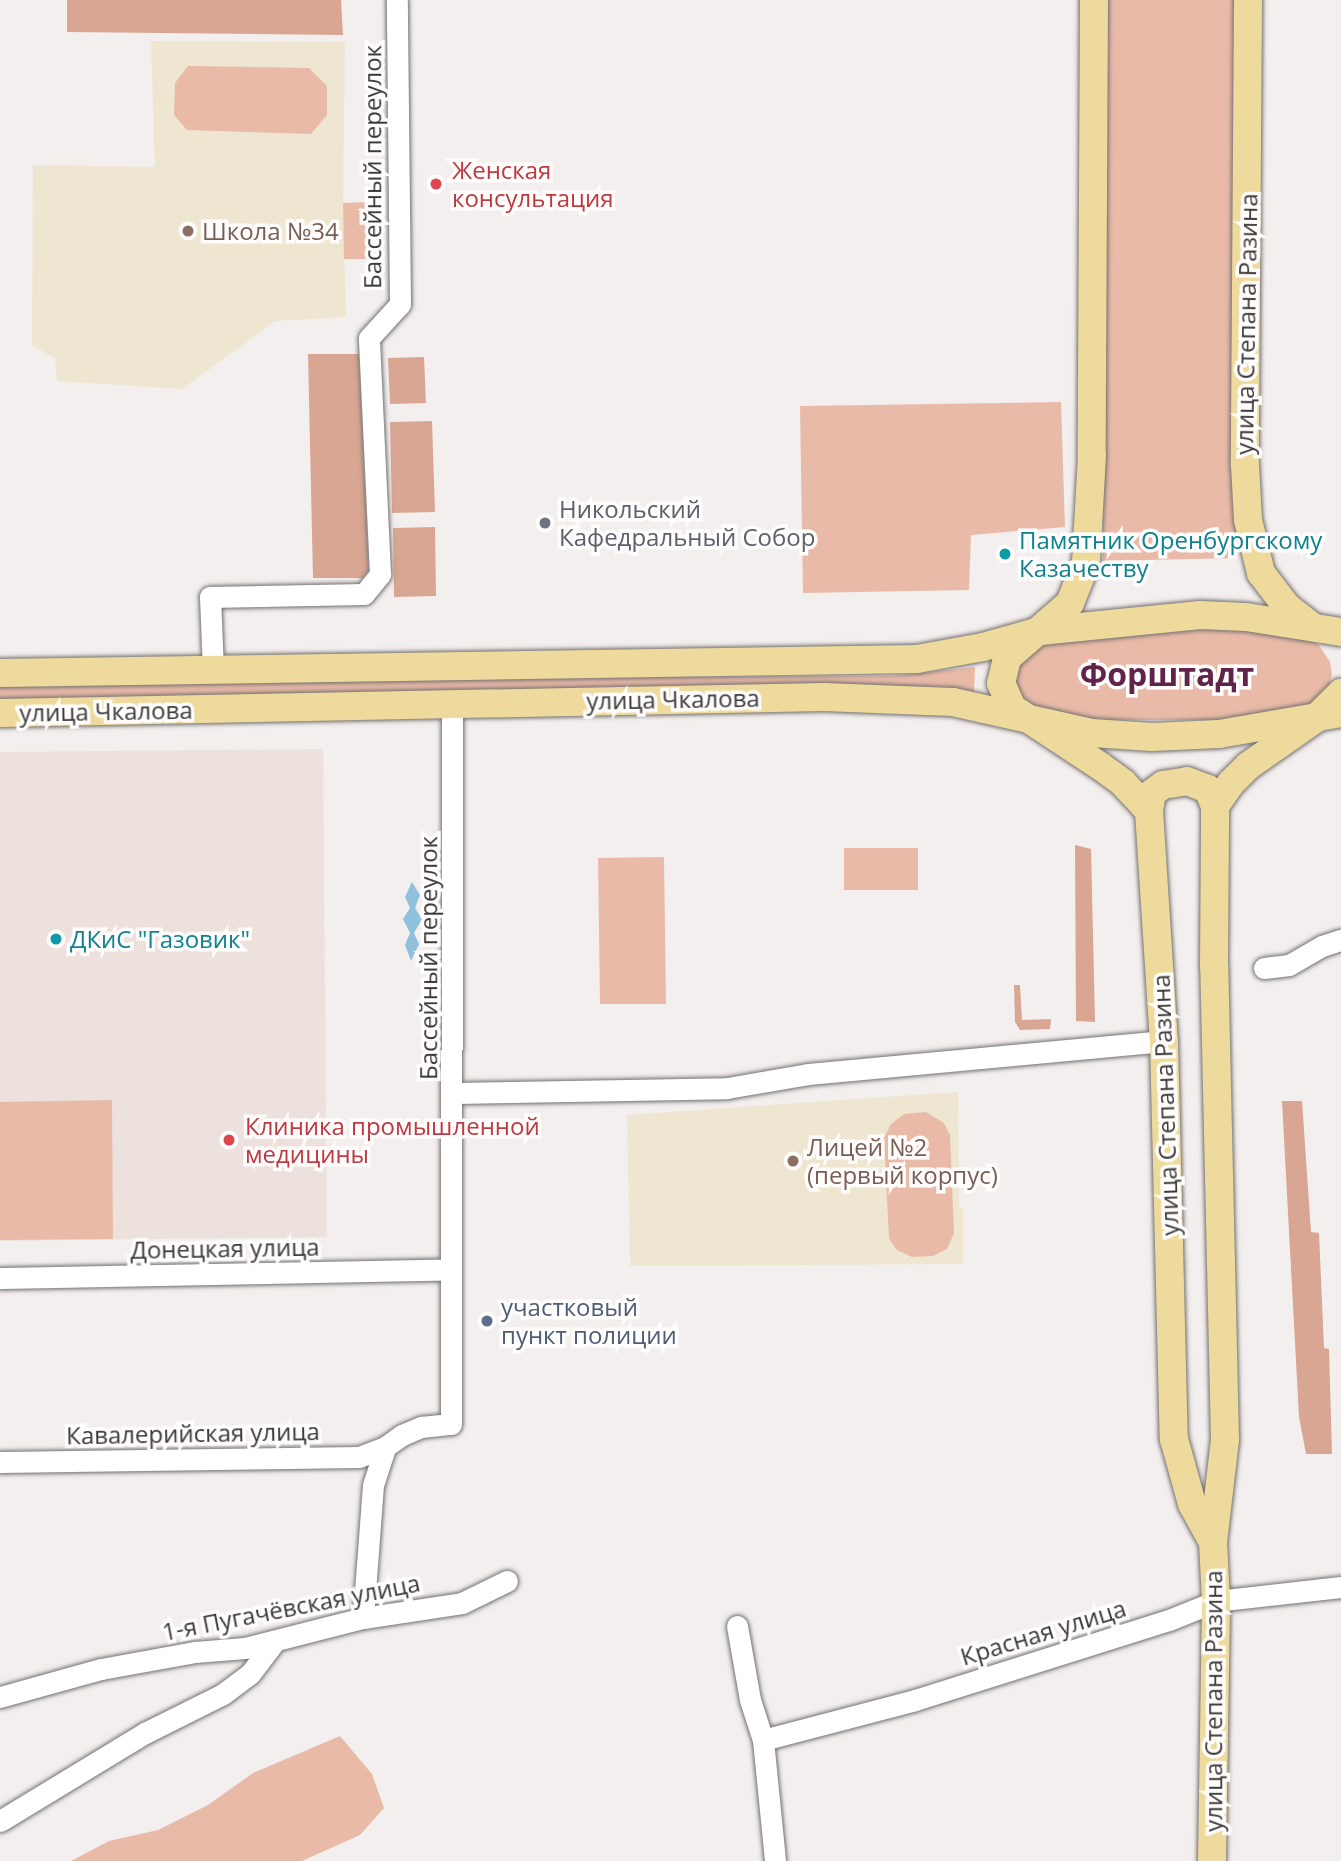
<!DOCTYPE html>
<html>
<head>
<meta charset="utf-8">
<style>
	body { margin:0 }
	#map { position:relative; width:1341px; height:1861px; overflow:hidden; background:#f3efee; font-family:"Open Sans",sans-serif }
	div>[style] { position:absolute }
	.built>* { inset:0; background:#ece1dd }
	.education>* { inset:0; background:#eee6d0 }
	.green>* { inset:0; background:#eabaa8 }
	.forest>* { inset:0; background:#d8a693 }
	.water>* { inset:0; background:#8fc1dd }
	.roads { filter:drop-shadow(0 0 2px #747170) drop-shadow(0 0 2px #747170) }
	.minor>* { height:21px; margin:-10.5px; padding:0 10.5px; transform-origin:10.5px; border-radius:10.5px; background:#fff }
	.major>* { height:28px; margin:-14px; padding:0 14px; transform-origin:14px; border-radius:14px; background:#efda9d }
	.dots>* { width:19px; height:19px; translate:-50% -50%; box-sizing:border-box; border:4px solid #fffdfc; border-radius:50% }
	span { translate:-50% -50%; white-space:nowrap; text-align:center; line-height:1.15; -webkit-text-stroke:7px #fffdfc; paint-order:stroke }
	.street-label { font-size:24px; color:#3b3939 }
	.health-label { font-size:24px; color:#be3a42 }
	.left { translate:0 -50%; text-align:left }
	.education-label { font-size:24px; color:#785e54 }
	.worship-label { font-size:24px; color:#5b616d }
	.culture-label { font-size:24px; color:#0d838f }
	.service-label { font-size:24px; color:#4e5e75 }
	.district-label { font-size:32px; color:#602349; font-weight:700 }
</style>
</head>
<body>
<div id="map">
	<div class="built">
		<i style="clip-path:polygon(323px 749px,327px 1237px,0 1241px,0 752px)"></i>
	</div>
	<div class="education">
		<i style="clip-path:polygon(151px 41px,345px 42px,343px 203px,346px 317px,275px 321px,182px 389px,57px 381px,55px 358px,32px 345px,33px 165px,155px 167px)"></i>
		<i style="clip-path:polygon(958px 1092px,959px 1207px,963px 1208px,963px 1264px,630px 1266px,627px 1115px)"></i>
	</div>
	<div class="green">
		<i style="clip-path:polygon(1105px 0,1235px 0,1237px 558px,1103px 561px)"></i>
		<i style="clip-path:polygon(188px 66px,309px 68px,327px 86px,327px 115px,311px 134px,187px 130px,174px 115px,175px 83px)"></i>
		<i style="clip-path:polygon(369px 202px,370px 259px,344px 259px,343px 203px)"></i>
		<i style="clip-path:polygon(1061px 402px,1065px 527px,971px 535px,969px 590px,803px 593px,800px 406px)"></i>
		<i style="clip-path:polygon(1245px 625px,1302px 636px,1319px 645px,1330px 662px,1332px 675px,1328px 689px,1310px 708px,1236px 720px,1098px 720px,1039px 710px,1026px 702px,1018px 689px,1015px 677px,1022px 659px,1054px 640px)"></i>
		<i style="clip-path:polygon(975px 667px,974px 695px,0 702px,0 687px,623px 677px,893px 676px)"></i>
		<i style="clip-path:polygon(844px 848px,918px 848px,918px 890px,844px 890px)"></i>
		<i style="clip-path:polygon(664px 857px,666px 1004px,600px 1004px,598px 858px)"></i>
		<i style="clip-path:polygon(112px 1100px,113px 1239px,0 1240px,0 1102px)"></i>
		<i style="clip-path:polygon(926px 1112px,944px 1123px,950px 1135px,954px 1233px,947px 1249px,933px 1256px,912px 1257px,897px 1250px,889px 1239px,884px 1138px,891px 1124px,904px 1114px)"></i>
		<i style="clip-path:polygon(340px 1736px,372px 1774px,384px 1808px,360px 1835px,302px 1861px,71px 1861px,109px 1841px,158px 1830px,208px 1805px,253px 1773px)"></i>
	</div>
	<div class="forest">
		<i style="clip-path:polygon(67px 0,341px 0,343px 35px,67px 32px)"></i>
		<i style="clip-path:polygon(308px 354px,359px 354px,369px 570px,363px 578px,313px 578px)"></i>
		<i style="clip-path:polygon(424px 357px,426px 403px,390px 404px,388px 358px)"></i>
		<i style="clip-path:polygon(432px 421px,435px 512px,392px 513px,390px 422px)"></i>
		<i style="clip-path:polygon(435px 527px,436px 596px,394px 597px,393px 528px)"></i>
		<i style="clip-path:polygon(1075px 845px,1091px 849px,1095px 1022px,1076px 1021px)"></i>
		<i style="clip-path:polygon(1014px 985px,1020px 985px,1022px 1020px,1051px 1019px,1050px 1029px,1020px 1030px,1015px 1022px)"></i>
		<i style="clip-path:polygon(1282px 1101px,1302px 1101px,1311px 1232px,1319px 1233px,1324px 1348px,1329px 1349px,1332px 1454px,1306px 1454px,1299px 1417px)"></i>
	</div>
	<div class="water">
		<i style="clip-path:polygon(412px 882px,420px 895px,415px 908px,422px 919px,414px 933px,419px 944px,411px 961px,405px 945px,410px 933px,403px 919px,410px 908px,405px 897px)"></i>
	</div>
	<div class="roads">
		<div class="minor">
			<i style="left:213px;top:671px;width:74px;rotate:-92.3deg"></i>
			<i style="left:210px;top:597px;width:154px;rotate:-1.1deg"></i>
			<i style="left:364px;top:594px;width:26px;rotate:-51deg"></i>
			<i style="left:380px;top:574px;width:236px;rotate:-92.7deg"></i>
			<i style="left:369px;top:338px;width:46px;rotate:-47.6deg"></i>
			<i style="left:400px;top:304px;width:304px;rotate:-90.6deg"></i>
			<i style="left:1264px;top:968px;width:25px;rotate:-7deg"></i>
			<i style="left:1289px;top:965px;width:38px;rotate:-30deg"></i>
			<i style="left:1322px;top:946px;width:20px;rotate:-18deg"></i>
			<i style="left:454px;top:1093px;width:273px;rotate:-1deg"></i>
			<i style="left:727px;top:1088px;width:82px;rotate:-9.8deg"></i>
			<i style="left:808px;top:1074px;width:358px;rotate:-5.3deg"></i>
			<i style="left:0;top:1278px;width:451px;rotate:-1.1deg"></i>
			<i style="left:0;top:1462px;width:359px;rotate:-0.8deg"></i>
			<i style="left:359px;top:1457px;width:28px;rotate:-21deg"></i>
			<i style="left:363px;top:1618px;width:133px;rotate:-85.7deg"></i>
			<i style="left:373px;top:1485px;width:40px;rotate:-72deg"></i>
			<i style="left:385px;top:1447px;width:21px;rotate:-35deg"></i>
			<i style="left:402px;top:1435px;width:21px;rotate:-23deg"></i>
			<i style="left:421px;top:1427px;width:30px;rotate:-6deg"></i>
			<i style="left:451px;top:1424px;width:722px;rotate:-89.92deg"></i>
			<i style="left:737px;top:1626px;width:75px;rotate:80deg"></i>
			<i style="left:750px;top:1700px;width:42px;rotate:72deg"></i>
			<i style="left:763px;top:1740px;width:122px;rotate:84.3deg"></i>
			<i style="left:0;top:1697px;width:105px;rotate:-15.5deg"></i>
			<i style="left:101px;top:1669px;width:96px;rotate:-10.3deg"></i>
			<i style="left:195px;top:1652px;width:50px;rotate:-4.6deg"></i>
			<i style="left:245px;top:1648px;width:122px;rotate:-14.3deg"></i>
			<i style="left:363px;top:1618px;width:100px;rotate:-8.6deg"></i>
			<i style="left:462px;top:1603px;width:50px;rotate:-26.1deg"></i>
			<i style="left:763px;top:1740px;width:157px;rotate:-14.7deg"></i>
			<i style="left:915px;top:1700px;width:266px;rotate:-17.5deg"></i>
			<i style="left:1169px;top:1620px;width:51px;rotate:-22deg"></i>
			<i style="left:1216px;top:1601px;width:126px;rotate:-6.4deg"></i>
			<i style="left:0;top:1821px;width:170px;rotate:-31.3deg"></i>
			<i style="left:145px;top:1733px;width:87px;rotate:-26.6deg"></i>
			<i style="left:223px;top:1694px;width:34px;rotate:-37deg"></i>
			<i style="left:250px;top:1674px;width:39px;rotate:-53deg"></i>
		</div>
		<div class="major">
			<i style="left:1094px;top:0;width:455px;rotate:90.3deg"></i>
			<i style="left:1092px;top:455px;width:108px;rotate:93.2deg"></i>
			<i style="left:1086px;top:563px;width:43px;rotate:111.8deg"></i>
			<i style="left:1070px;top:603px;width:84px;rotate:138.9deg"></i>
			<i style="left:1007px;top:658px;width:26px;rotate:103deg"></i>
			<i style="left:1001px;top:683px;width:27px;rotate:66deg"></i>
			<i style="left:1012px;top:708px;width:105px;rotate:33.4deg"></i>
			<i style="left:1100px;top:766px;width:29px;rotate:36deg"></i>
			<i style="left:1123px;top:783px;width:38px;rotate:47deg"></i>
			<i style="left:1149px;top:811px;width:230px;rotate:86.3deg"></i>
			<i style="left:1164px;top:1041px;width:398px;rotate:88.6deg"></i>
			<i style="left:1174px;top:1439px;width:67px;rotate:74.5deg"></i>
			<i style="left:1192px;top:1504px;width:43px;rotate:61.1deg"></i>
			<i style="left:1248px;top:0;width:465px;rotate:90.4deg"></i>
			<i style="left:1245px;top:465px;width:55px;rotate:86.9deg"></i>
			<i style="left:1248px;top:520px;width:55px;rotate:76.2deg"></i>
			<i style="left:1261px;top:573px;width:43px;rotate:52.6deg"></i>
			<i style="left:1287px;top:607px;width:31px;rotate:38deg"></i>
			<i style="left:0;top:673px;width:917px;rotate:-0.87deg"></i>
			<i style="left:917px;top:659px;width:67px;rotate:-10.3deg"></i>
			<i style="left:983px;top:647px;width:59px;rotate:-15.7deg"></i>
			<i style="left:1040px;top:631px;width:161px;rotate:-5.7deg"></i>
			<i style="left:1200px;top:615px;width:46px;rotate:2.5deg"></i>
			<i style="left:1246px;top:617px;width:96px;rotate:9deg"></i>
			<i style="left:0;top:713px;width:824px;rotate:-1.11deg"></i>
			<i style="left:824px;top:697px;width:129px;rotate:2.2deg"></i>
			<i style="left:953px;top:702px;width:142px;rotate:12.6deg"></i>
			<i style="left:1092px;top:733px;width:60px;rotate:3.8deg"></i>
			<i style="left:1152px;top:737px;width:67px;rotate:-2.6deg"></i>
			<i style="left:1219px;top:734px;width:124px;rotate:-9.8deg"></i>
			<i style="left:1149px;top:811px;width:18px;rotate:-81deg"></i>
			<i style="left:1152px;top:793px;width:14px;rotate:-36deg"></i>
			<i style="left:1163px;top:785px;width:24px;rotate:-9deg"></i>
			<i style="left:1187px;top:781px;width:22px;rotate:21deg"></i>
			<i style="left:1208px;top:789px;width:18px;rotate:68deg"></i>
			<i style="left:1212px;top:1861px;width:260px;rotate:-89.1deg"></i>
			<i style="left:1216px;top:1601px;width:59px;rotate:-92.9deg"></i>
			<i style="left:1213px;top:1542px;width:103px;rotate:-83.3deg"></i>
			<i style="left:1225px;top:1440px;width:474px;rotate:-91.3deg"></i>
			<i style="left:1214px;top:966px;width:160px;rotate:-89.6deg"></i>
			<i style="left:1215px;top:806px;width:28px;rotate:-55deg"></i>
			<i style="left:1231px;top:783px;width:24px;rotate:-45deg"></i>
			<i style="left:1248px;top:766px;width:82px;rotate:-35deg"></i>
			<i style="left:1315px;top:719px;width:37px;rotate:-45deg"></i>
		</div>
	</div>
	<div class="dots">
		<i style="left:436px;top:184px;background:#e0444e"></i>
		<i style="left:188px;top:231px;background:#8d6e63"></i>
		<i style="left:545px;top:523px;background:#6b7280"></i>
		<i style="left:1005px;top:554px;background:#0f9aa8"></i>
		<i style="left:56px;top:939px;background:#0f9aa8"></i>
		<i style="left:229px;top:1140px;background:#e0444e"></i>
		<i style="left:793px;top:1161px;background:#8d6e63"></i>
		<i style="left:487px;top:1321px;background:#5c6f8a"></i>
	</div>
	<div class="street-label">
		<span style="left:372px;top:167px;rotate:-90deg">Бассейный переулок</span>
		<span style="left:1246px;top:324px;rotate:-89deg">улица Степана Разина</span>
		<span style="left:673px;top:699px;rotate:-1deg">улица Чкалова</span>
		<span style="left:106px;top:711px;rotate:-1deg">улица Чкалова</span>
		<span style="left:428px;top:958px;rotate:-90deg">Бассейный переулок</span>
		<span style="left:1165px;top:1105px;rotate:-92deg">улица Степана Разина</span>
		<span style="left:225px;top:1248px;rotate:-1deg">Донецкая улица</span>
		<span style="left:193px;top:1433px;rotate:-1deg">Кавалерийская улица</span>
		<span style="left:291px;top:1607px;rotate:-11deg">1-я Пугачёвская улица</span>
		<span style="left:1043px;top:1632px;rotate:-17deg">Красная улица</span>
		<span style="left:1213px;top:1701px;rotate:-90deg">улица Степана Разина</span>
	</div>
	<div class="health-label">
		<span class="left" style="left:452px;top:184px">Женская<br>консультация</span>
		<span class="left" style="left:245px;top:1140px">Клиника промышленной<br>медицины</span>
	</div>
	<div class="education-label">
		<span class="left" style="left:202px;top:231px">Школа №34</span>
		<span class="left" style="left:807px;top:1161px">Лицей №2<br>(первый корпус)</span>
	</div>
	<div class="worship-label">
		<span class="left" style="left:559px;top:523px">Никольский<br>Кафедральный Собор</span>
	</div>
	<div class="culture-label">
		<span class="left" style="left:1019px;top:554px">Памятник Оренбургскому<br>Казачеству</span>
		<span class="left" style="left:70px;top:939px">ДКиC "Газовик"</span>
	</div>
	<div class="service-label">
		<span class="left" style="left:501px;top:1321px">участковый<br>пункт полиции</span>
	</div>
	<div class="district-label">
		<span style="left:1167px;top:674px">Форштадт</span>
	</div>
</div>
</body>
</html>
